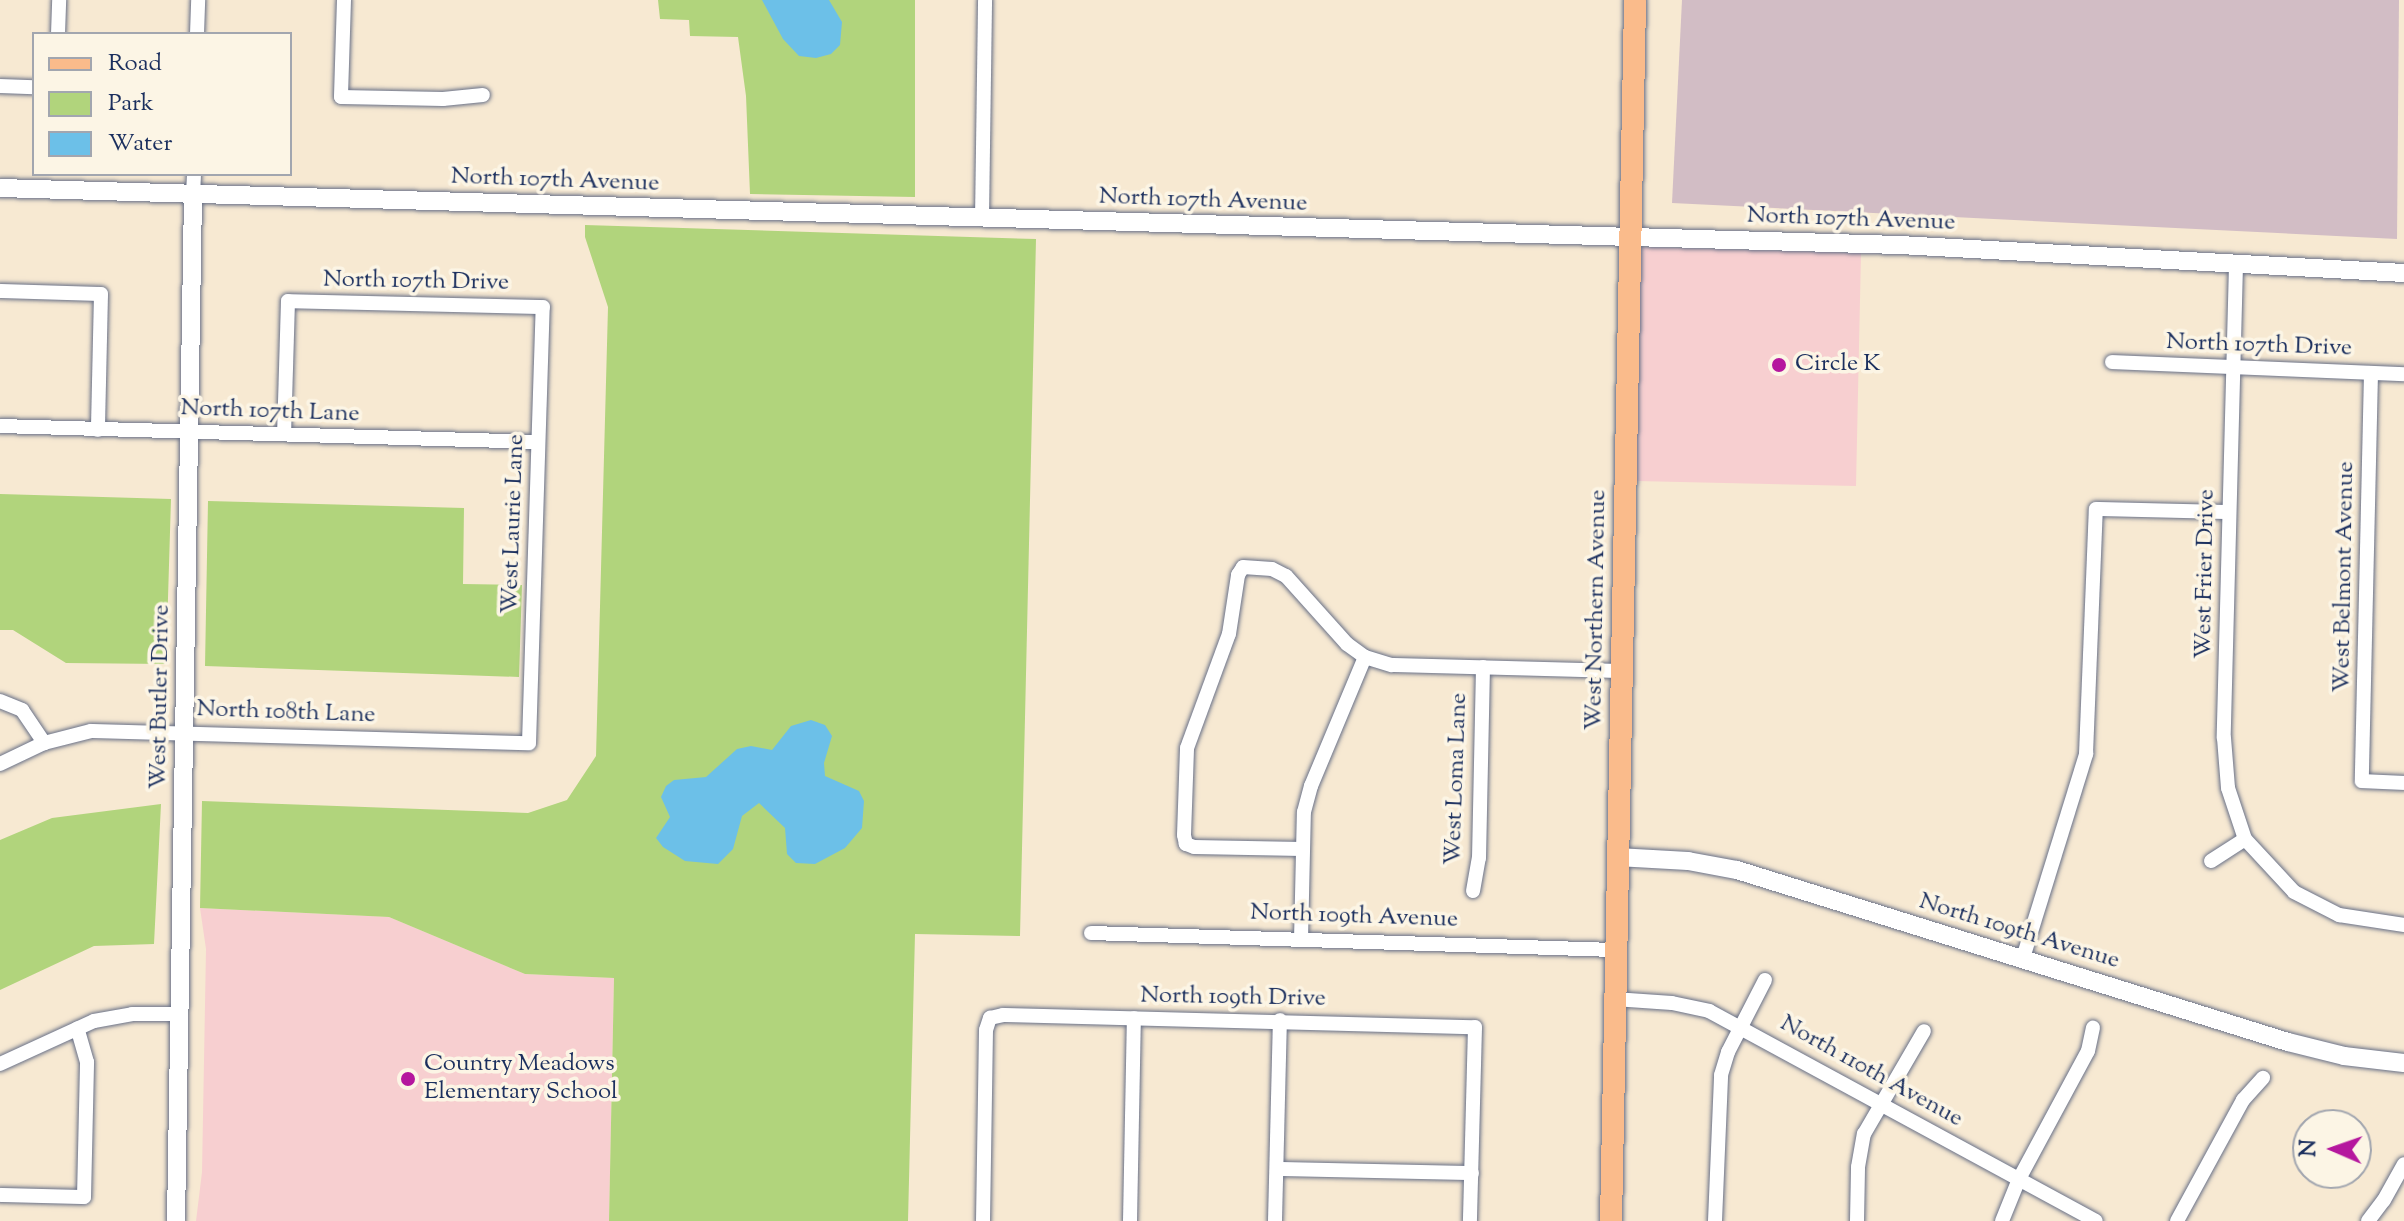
<!DOCTYPE html>
<html>
<head>
<meta charset="utf-8">
<style>
	body { margin:0 }
	#map { position:relative; width:2404px; height:1221px; overflow:hidden; background:#f7e9d2; font-family:"Sorts Mill Goudy",serif }
	div>[style] { position:absolute }
	.built>* { inset:0; background:#f7cfd0 }
	.industrial>* { inset:0; background:#d2bdc5 }
	.green>* { inset:0; background:#b1d47c }
	.water>* { inset:0; background:#6cc0e8 }
	.roads { filter:drop-shadow(0 0 2px #687087) drop-shadow(0 0 2px #687087) }
	.minor>* { height:14px; margin:-7px; padding:0 7px; transform-origin:7px; border-radius:7px; background:#fff }
	.tertiary>* { height:18px; margin:-9px; padding:0 9px; transform-origin:9px; border-radius:9px; background:#fff }
	.primary>* { height:22px; margin:-11px; padding:0 11px; transform-origin:11px; border-radius:11px; background:#fabb8b }
	.dots>* { width:22px; height:22px; translate:-50% -50%; box-sizing:border-box; border:4px solid #fcf5e5; border-radius:50% }
	span { translate:-50% -50%; white-space:nowrap; text-align:center; line-height:1.15; -webkit-text-stroke:7px #fcf5e5; paint-order:stroke }
	.street-label { font-size:24px; color:#1b2f5e }
	.poi-label { font-size:24px; color:#1b2f5e }
	.left { translate:0 -50%; text-align:left }
	.legend { position:absolute; left:32px; top:32px; width:260px; height:144px; box-sizing:border-box; background:#fcf5e5; border:2px solid #a2a6af; margin:0; padding:10px 14px; list-style:none; font-size:24px; color:#1b2f5e }
	.legend li { display:flex; align-items:center; gap:16px; height:40px }
	.legend b { width:40px; border:2px solid #a2a6af }
	.north { position:absolute; left:2292px; top:1109px; width:80px; height:80px; box-sizing:border-box; background:#fcf5e5; border:2px solid #a2a6af; border-radius:50%; rotate:272deg; font-size:22px; font-weight:700; line-height:32px; text-align:center; color:#1b2f5e }
	.north::after { content:''; display:block; margin:auto; width:28px; height:36px; background:#b5179e; clip-path:polygon(50% 0,100% 100%,50% 72%,0 100%) }
</style>
</head>
<body>
<div id="map">
	<div class="built">
		<i style="clip-path:polygon(1640px 247px,1861px 253px,1856px 486px,1636px 481px)"></i>
		<i style="clip-path:polygon(200px 908px,389px 917px,525px 974px,614px 978px,609px 1221px,196px 1221px,202px 1172px,206px 949px)"></i>
	</div>
	<div class="industrial">
		<i style="clip-path:polygon(1682px 0,2399px 0,2397px 239px,1672px 203px)"></i>
	</div>
	<div class="green">
		<i style="clip-path:polygon(658px 0,915px 0,915px 197px,750px 194px,746px 96px,738px 37px,690px 36px,689px 20px,660px 19px)"></i>
		<i style="clip-path:polygon(585px 225px,1036px 239px,1020px 936px,915px 934px,908px 1221px,609px 1221px,614px 978px,525px 974px,389px 917px,200px 908px,202px 801px,528px 813px,567px 800px,596px 756px,608px 307px,585px 237px)"></i>
		<i style="clip-path:polygon(0 494px,171px 499px,166px 664px,66px 663px,13px 630px,0 630px)"></i>
		<i style="clip-path:polygon(208px 501px,464px 508px,463px 584px,522px 585px,519px 677px,205px 666px)"></i>
		<i style="clip-path:polygon(161px 804px,154px 944px,94px 946px,0 990px,0 840px,52px 818px)"></i>
	</div>
	<div class="water">
		<i style="clip-path:polygon(762px 0,829px 0,842px 22px,840px 45px,831px 54px,816px 58px,799px 56px,783px 39px)"></i>
		<i style="clip-path:polygon(811px 720px,825px 725px,832px 736px,824px 763px,825px 776px,859px 791px,864px 801px,862px 828px,845px 848px,815px 864px,796px 863px,787px 854px,785px 828px,759px 803px,742px 816px,733px 849px,718px 864px,685px 861px,663px 847px,656px 838px,670px 817px,661px 797px,666px 786px,674px 780px,706px 777px,737px 749px,751px 746px,772px 750px,791px 726px)"></i>
	</div>
	<div class="roads">
		<div class="minor">
			<i style="left:344px;top:0;width:97px;rotate:91.8deg"></i>
			<i style="left:341px;top:97px;width:102px;rotate:1.1deg"></i>
			<i style="left:443px;top:99px;width:40px;rotate:-5.7deg"></i>
			<i style="left:58px;top:34px;width:34px;rotate:-88deg"></i>
			<i style="left:197px;top:34px;width:34px;rotate:-88deg"></i>
			<i style="left:0;top:86px;width:34px;rotate:2deg"></i>
			<i style="left:193px;top:194px;width:20px;rotate:-87deg"></i>
			<i style="left:982px;top:219px;width:219px;rotate:-89.2deg"></i>
			<i style="left:2236px;top:265px;width:473px;rotate:91.5deg"></i>
			<i style="left:2224px;top:738px;width:50px;rotate:85.4deg"></i>
			<i style="left:2228px;top:788px;width:54px;rotate:71.6deg"></i>
			<i style="left:2245px;top:839px;width:72px;rotate:47.2deg"></i>
			<i style="left:2294px;top:892px;width:51px;rotate:27.1deg"></i>
			<i style="left:2339px;top:915px;width:66px;rotate:8.7deg"></i>
			<i style="left:0;top:291px;width:101px;rotate:1.7deg"></i>
			<i style="left:101px;top:294px;width:136px;rotate:91.3deg"></i>
			<i style="left:2112px;top:362px;width:292px;rotate:2.4deg"></i>
			<i style="left:2371px;top:373px;width:408px;rotate:91.3deg"></i>
			<i style="left:2362px;top:781px;width:42px;rotate:2.7deg"></i>
			<i style="left:0;top:426px;width:538px;rotate:1.7deg"></i>
			<i style="left:0;top:701px;width:24px;rotate:22deg"></i>
			<i style="left:22px;top:710px;width:40px;rotate:56deg"></i>
			<i style="left:0;top:764px;width:49px;rotate:-25.5deg"></i>
			<i style="left:44px;top:743px;width:49px;rotate:-14.3deg"></i>
			<i style="left:91px;top:731px;width:438px;rotate:1.6deg"></i>
			<i style="left:529px;top:743px;width:436px;rotate:-88.2deg"></i>
			<i style="left:543px;top:307px;width:255px;rotate:-178.7deg"></i>
			<i style="left:288px;top:301px;width:133px;rotate:91.7deg"></i>
			<i style="left:1302px;top:849px;width:108px;rotate:-178.9deg"></i>
			<i style="left:1194px;top:847px;width:9px;rotate:-159deg"></i>
			<i style="left:1186px;top:844px;width:9px;rotate:-103deg"></i>
			<i style="left:1184px;top:835px;width:87px;rotate:-88deg"></i>
			<i style="left:1187px;top:748px;width:121px;rotate:-69.8deg"></i>
			<i style="left:1229px;top:634px;width:60px;rotate:-81.3deg"></i>
			<i style="left:1238px;top:575px;width:9px;rotate:-58deg"></i>
			<i style="left:1243px;top:567px;width:29px;rotate:4deg"></i>
			<i style="left:1272px;top:569px;width:16px;rotate:27deg"></i>
			<i style="left:1286px;top:576px;width:91px;rotate:48.1deg"></i>
			<i style="left:1347px;top:644px;width:22px;rotate:36deg"></i>
			<i style="left:1365px;top:657px;width:28px;rotate:17deg"></i>
			<i style="left:1392px;top:665px;width:230px;rotate:1.5deg"></i>
			<i style="left:2211px;top:861px;width:40px;rotate:-32.9deg"></i>
			<i style="left:1473px;top:891px;width:34px;rotate:-80deg"></i>
			<i style="left:1479px;top:858px;width:191px;rotate:-88.8deg"></i>
			<i style="left:1091px;top:933px;width:524px;rotate:1.86deg"></i>
			<i style="left:1301px;top:940px;width:128px;rotate:-88.7deg"></i>
			<i style="left:1304px;top:812px;width:27px;rotate:-75deg"></i>
			<i style="left:1311px;top:786px;width:140px;rotate:-67.3deg"></i>
			<i style="left:2023px;top:958px;width:214px;rotate:-72.8deg"></i>
			<i style="left:2086px;top:754px;width:245px;rotate:-87.7deg"></i>
			<i style="left:2096px;top:509px;width:133px;rotate:1.3deg"></i>
			<i style="left:1614px;top:999px;width:58px;rotate:3.9deg"></i>
			<i style="left:1672px;top:1003px;width:38px;rotate:12deg"></i>
			<i style="left:1709px;top:1011px;width:440px;rotate:28.5deg"></i>
			<i style="left:0;top:1064px;width:103px;rotate:-24.6deg"></i>
			<i style="left:94px;top:1021px;width:39px;rotate:-10deg"></i>
			<i style="left:132px;top:1014px;width:47px"></i>
			<i style="left:1277px;top:1169px;width:195px;rotate:1.2deg"></i>
			<i style="left:0;top:1195px;width:84px;rotate:1.4deg"></i>
			<i style="left:84px;top:1197px;width:135px;rotate:-88.7deg"></i>
			<i style="left:87px;top:1062px;width:35px;rotate:-106deg"></i>
			<i style="left:983px;top:1221px;width:191px;rotate:-89.1deg"></i>
			<i style="left:986px;top:1030px;width:13px;rotate:-72deg"></i>
			<i style="left:990px;top:1018px;width:13px;rotate:-13deg"></i>
			<i style="left:1003px;top:1015px;width:472px;rotate:1.5deg"></i>
			<i style="left:1475px;top:1027px;width:194px;rotate:91.5deg"></i>
			<i style="left:1130px;top:1221px;width:203px;rotate:-88.9deg"></i>
			<i style="left:1275px;top:1221px;width:201px;rotate:-88.6deg"></i>
			<i style="left:1715px;top:1221px;width:146px;rotate:-87.6deg"></i>
			<i style="left:1721px;top:1075px;width:24px;rotate:-73deg"></i>
			<i style="left:1728px;top:1052px;width:81px;rotate:-62.8deg"></i>
			<i style="left:1857px;top:1221px;width:54px;rotate:-88.9deg"></i>
			<i style="left:1858px;top:1167px;width:34px;rotate:-80deg"></i>
			<i style="left:1864px;top:1134px;width:119px;rotate:-59.8deg"></i>
			<i style="left:2002px;top:1221px;width:45px;rotate:-68deg"></i>
			<i style="left:2019px;top:1179px;width:145px;rotate:-61.7deg"></i>
			<i style="left:2088px;top:1051px;width:24px;rotate:-78deg"></i>
			<i style="left:2177px;top:1221px;width:138px;rotate:-61.4deg"></i>
			<i style="left:2243px;top:1100px;width:30px;rotate:-48deg"></i>
			<i style="left:2368px;top:1221px;width:26px;rotate:-53deg"></i>
			<i style="left:2384px;top:1200px;width:41px;rotate:-60.9deg"></i>
		</div>
		<div class="tertiary">
			<i style="left:0;top:188px;width:1901px;rotate:1.72deg"></i>
			<i style="left:1900px;top:245px;width:505px;rotate:3.18deg"></i>
			<i style="left:1617px;top:857px;width:71px;rotate:3.2deg"></i>
			<i style="left:1688px;top:861px;width:50px;rotate:10.4deg"></i>
			<i style="left:1737px;top:870px;width:577px;rotate:17.34deg"></i>
			<i style="left:2288px;top:1042px;width:58px;rotate:14deg"></i>
			<i style="left:2344px;top:1056px;width:60px;rotate:6.7deg"></i>
			<i style="left:176px;top:1221px;width:1027px;rotate:-89.05deg"></i>
		</div>
		<div class="primary">
			<i style="left:1611px;top:1221px;width:1221px;rotate:-88.87deg"></i>
		</div>
	</div>
	<div class="dots">
		<i style="left:1779px;top:365px;background:#b5179e"></i>
		<i style="left:408px;top:1079px;background:#b5179e"></i>
	</div>
	<div class="street-label">
		<span style="left:555px;top:181px;rotate:2deg">North 107th Avenue</span>
		<span style="left:1203px;top:201px;rotate:2deg">North 107th Avenue</span>
		<span style="left:1851px;top:220px;rotate:2deg">North 107th Avenue</span>
		<span style="left:416px;top:282px;rotate:1deg">North 107th Drive</span>
		<span style="left:2259px;top:346px;rotate:2deg">North 107th Drive</span>
		<span style="left:270px;top:412px;rotate:2deg">North 107th Lane</span>
		<span style="left:514px;top:524px;rotate:-88deg">West Laurie Lane</span>
		<span style="left:2206px;top:574px;rotate:-89deg">West Frier Drive</span>
		<span style="left:2345px;top:577px;rotate:-89deg">West Belmont Avenue</span>
		<span style="left:1597px;top:610px;rotate:-89deg">West Northern Avenue</span>
		<span style="left:161px;top:697px;rotate:-89deg">West Butler Drive</span>
		<span style="left:286px;top:713px;rotate:2deg">North 108th Lane</span>
		<span style="left:1457px;top:779px;rotate:-88deg">West Loma Lane</span>
		<span style="left:1354px;top:917px;rotate:2deg">North 109th Avenue</span>
		<span style="left:2019px;top:932px;rotate:17deg">North 109th Avenue</span>
		<span style="left:1233px;top:998px;rotate:1deg">North 109th Drive</span>
		<span style="left:1871px;top:1072px;rotate:29deg">North 110th Avenue</span>
	</div>
	<div class="poi-label">
		<span class="left" style="left:1795px;top:365px">Circle K</span>
		<span class="left" style="left:424px;top:1079px">Country Meadows<br>Elementary School</span>
	</div>
	<ul class="legend">
	<li><b style="height:10px;background:#fabb8b"></b>Road</li>
	<li><b style="height:22px;background:#b1d47c"></b>Park</li>
	<li><b style="height:22px;background:#6cc0e8"></b>Water</li>
	</ul>
	<div class="north">N</div>
</div>
</body>
</html>
